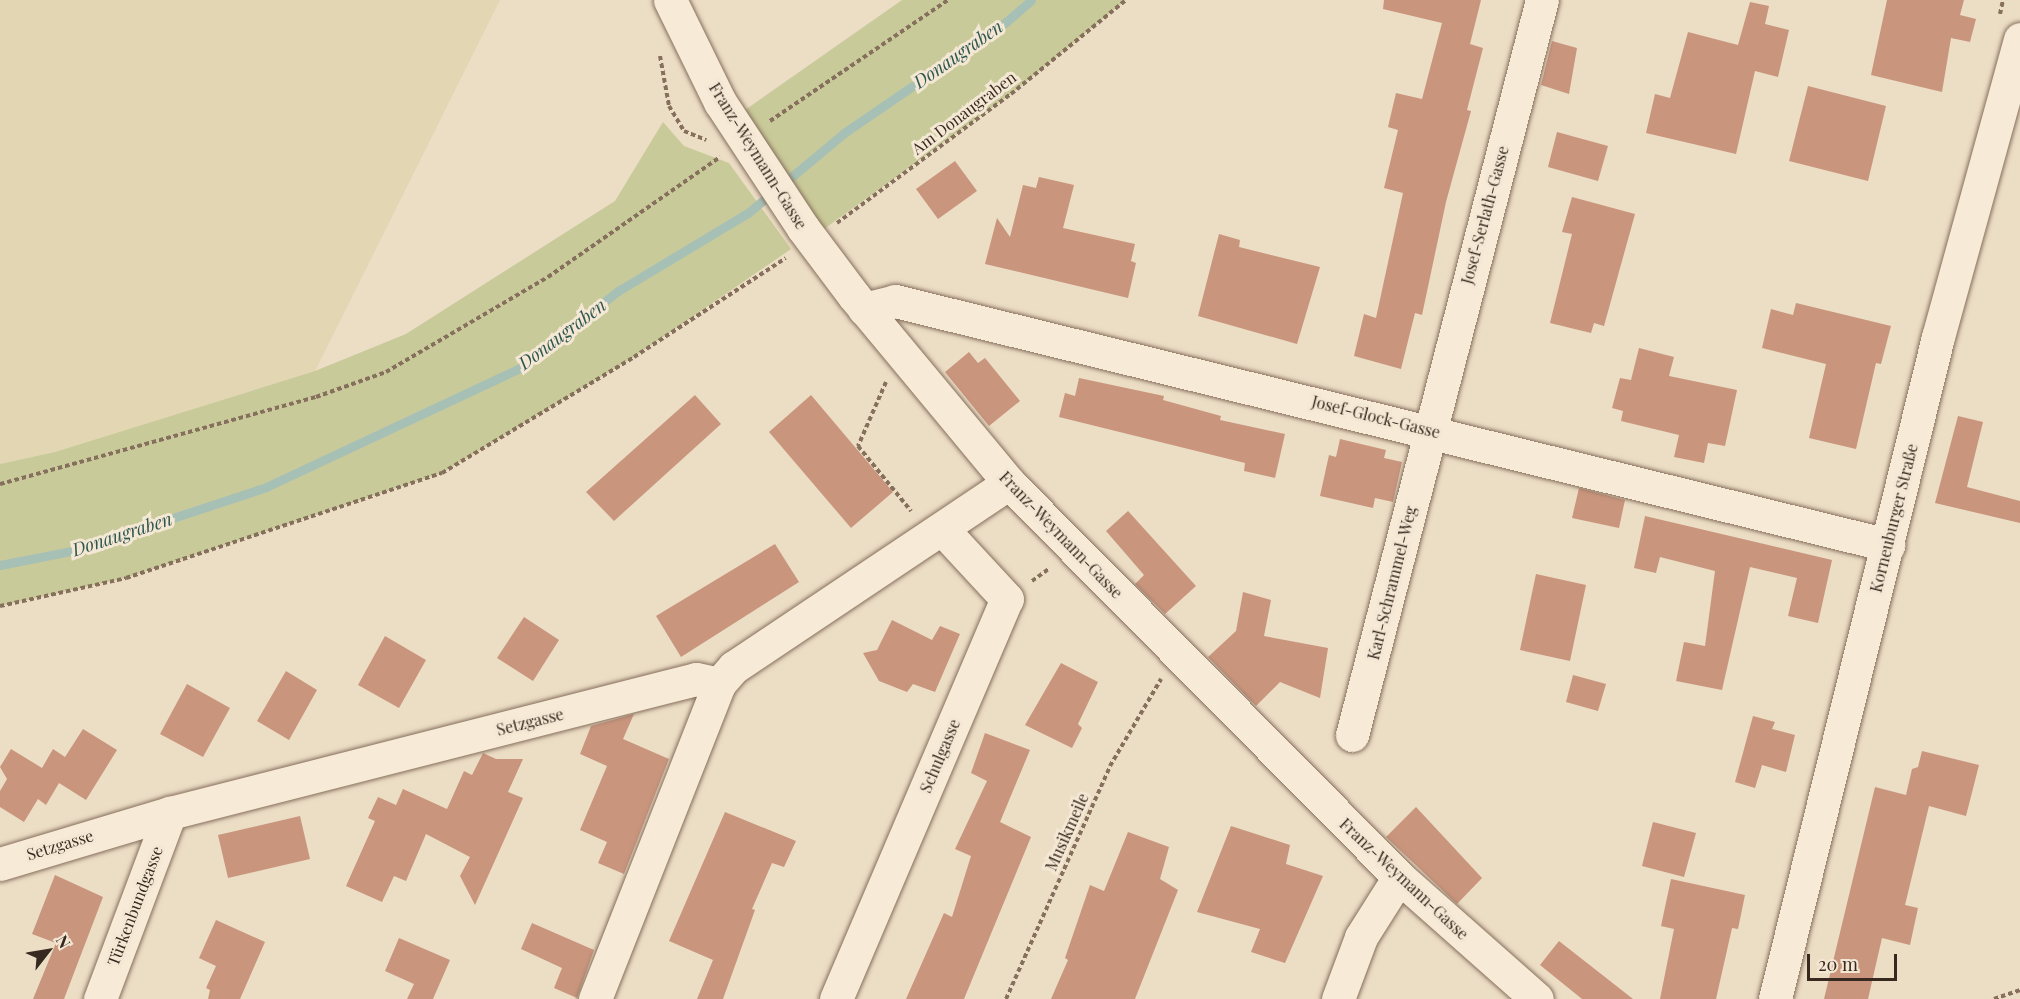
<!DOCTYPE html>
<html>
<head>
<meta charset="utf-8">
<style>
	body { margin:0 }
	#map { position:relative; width:2020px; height:999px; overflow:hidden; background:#ecddc5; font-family:"Playfair Display",serif }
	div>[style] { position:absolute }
	.farmland>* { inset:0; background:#e2d6b3 }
	.green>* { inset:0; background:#c9ca99 }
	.stream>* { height:9px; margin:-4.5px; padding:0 4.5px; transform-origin:4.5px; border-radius:4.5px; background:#a7c0b6 }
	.building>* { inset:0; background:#c9957d }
	.path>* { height:4px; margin-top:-2px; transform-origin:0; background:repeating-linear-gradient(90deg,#866f5c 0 4.5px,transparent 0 7.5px) }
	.roads { filter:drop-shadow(0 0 2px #866f5c) drop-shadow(0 0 2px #866f5c) }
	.minor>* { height:33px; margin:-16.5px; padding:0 16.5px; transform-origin:16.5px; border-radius:16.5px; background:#f7ebd8 }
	span { translate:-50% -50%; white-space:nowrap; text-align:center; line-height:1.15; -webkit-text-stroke:6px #f4e8d4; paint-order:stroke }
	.street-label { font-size:16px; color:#37291f }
	.water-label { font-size:18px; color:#2f5650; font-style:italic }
	.north { position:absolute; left:18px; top:921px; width:60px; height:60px; -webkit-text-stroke:4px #f4e8d4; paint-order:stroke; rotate:59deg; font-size:16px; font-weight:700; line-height:24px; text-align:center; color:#37291f }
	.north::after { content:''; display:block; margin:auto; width:21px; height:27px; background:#37291f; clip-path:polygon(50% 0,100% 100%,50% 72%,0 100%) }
	.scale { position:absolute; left:1807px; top:954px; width:90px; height:27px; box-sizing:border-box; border:3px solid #37291f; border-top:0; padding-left:8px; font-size:18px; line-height:21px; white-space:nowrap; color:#37291f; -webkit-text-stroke:4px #f4e8d4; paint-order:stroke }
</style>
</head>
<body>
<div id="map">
	<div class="farmland">
		<i style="clip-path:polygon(0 0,500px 0,315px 371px,55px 452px,0 464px)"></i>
	</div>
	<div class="green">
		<i style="clip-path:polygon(902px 0,1126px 0,1011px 94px,824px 229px,745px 110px)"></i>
		<i style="clip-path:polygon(663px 122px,684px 146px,729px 163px,791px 249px,634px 357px,442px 473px,126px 578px,0 606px,0 464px,55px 452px,315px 371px,406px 334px,615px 201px)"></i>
	</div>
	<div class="stream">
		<i style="left:783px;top:184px;width:80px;rotate:-39.9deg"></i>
		<i style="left:844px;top:133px;width:196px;rotate:-34.4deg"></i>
		<i style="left:1006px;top:22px;width:33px;rotate:-41deg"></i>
		<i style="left:0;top:565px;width:77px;rotate:-11.2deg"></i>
		<i style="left:76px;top:550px;width:200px;rotate:-18.3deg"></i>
		<i style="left:266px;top:487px;width:280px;rotate:-25.1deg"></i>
		<i style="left:520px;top:368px;width:125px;rotate:-38.2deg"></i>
		<i style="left:618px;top:291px;width:152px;rotate:-31deg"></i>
		<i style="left:748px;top:213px;width:31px;rotate:-40deg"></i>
	</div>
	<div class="building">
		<i style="clip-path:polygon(1384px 0,1481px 0,1470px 44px,1483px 48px,1467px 110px,1471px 111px,1446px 202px,1422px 315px,1415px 313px,1401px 369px,1354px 356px,1364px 314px,1376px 318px,1403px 193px,1384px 188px,1398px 130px,1388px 127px,1396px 93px,1422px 99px,1442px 23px,1383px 9px)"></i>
		<i style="clip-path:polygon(1887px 0,1964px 0,1960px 15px,1976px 19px,1970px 42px,1951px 38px,1942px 92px,1871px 75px)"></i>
		<i style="clip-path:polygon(1750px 2px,1769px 6px,1765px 24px,1789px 30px,1778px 77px,1755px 71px,1736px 154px,1646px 133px,1655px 94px,1670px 98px,1688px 32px,1738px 45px)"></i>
		<i style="clip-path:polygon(1552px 41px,1577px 48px,1569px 94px,1541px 85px)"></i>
		<i style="clip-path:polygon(1808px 86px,1886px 106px,1868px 181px,1789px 161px)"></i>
		<i style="clip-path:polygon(1557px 132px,1608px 146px,1598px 181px,1548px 167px)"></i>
		<i style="clip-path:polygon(955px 161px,977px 191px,938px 219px,916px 189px)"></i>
		<i style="clip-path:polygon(1039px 177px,1074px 185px,1063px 228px,1135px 244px,1131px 261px,1136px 263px,1128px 298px,985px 264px,997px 218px,1010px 237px,1023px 185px,1036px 188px)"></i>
		<i style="clip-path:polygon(1572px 197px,1635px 214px,1604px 326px,1594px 323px,1591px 333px,1550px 323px,1572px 234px,1562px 232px)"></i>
		<i style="clip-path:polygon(1219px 234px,1240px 240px,1239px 247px,1320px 267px,1297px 344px,1198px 316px)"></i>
		<i style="clip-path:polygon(1796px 303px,1891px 326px,1881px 364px,1876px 363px,1856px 449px,1809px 438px,1826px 364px,1762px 348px,1771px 309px,1793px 315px)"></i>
		<i style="clip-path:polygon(1639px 348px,1674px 357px,1669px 376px,1737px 390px,1725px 446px,1708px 443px,1704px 463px,1674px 457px,1679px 435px,1621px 421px,1623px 411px,1612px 408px,1620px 378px,1631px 380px)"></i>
		<i style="clip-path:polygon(969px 352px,978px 363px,985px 358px,1020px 401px,989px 426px,945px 372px)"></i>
		<i style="clip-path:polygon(1079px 378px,1164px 396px,1163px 400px,1221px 416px,1220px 420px,1285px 434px,1275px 478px,1244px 471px,1245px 463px,1059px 417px,1065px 393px,1075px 396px)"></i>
		<i style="clip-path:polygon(695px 395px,721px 424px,614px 521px,586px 492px)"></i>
		<i style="clip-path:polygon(811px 395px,893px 492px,851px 528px,769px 432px)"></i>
		<i style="clip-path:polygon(1958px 416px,1983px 422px,1967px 487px,2020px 501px,2020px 523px,1935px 503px)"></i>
		<i style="clip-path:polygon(1340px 439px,1386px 450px,1384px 458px,1402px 462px,1393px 502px,1375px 498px,1373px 508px,1320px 496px,1329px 455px,1336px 457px)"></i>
		<i style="clip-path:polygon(1579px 488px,1625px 500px,1619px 528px,1572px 518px)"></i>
		<i style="clip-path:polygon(1128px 511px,1196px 586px,1165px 614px,1135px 584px,1144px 575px,1106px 531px)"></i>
		<i style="clip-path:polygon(1645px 516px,1832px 560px,1818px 623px,1788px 616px,1797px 578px,1750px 567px,1722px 690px,1676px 681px,1684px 642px,1705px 646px,1715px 571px,1660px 557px,1656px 573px,1634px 568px)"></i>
		<i style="clip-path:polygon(775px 544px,799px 582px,681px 657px,656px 616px)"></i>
		<i style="clip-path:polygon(1536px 574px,1586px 585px,1570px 661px,1520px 650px)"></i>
		<i style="clip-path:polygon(1243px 592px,1271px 600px,1264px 636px,1328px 648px,1320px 698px,1280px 682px,1256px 706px,1208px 657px,1236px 631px)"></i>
		<i style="clip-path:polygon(524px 617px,559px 640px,533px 681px,497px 658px)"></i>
		<i style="clip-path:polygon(892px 620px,932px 640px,940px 626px,960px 634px,935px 692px,913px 684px,907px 692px,879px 681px,863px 653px,877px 650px)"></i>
		<i style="clip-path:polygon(385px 636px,426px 660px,399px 708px,358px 685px)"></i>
		<i style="clip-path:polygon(1061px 663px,1098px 682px,1078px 724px,1082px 728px,1072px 748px,1025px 725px)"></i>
		<i style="clip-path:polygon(286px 671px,317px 690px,289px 740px,257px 721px)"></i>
		<i style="clip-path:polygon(1573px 675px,1606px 684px,1598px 711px,1566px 702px)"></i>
		<i style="clip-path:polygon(187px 684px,230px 708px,203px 757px,160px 734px)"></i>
		<i style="clip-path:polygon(634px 714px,623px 739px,669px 759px,624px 874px,598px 863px,607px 842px,580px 830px,607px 766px,580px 754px,591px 726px)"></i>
		<i style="clip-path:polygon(1753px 716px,1775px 722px,1772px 729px,1795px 735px,1786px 772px,1762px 765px,1755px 788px,1735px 782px)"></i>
		<i style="clip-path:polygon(83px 729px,117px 750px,86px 800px,59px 783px,46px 805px,38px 799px,24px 822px,0 807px,0 791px,7px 779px,0 767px,11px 749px,42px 768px,53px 749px,65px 757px)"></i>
		<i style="clip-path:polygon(985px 733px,1030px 750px,1000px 822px,1031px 837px,964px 999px,906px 999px,944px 913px,952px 917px,971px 856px,955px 849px,987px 781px,971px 773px)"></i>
		<i style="clip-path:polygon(1922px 751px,1979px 765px,1966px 816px,1929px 806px,1905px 905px,1918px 908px,1910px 945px,1882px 938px,1868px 999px,1824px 999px,1875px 787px,1906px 795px,1912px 769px,1918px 767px)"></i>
		<i style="clip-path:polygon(483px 753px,496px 759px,523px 759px,508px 792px,523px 798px,475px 905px,460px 876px,470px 857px,426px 834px,406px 881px,394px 876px,382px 902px,346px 886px,375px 821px,368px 818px,378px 797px,396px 805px,403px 789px,447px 809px,464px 771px,472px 775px)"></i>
		<i style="clip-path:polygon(1416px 807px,1482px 878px,1457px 904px,1386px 837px)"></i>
		<i style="clip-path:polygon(725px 812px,796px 841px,784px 867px,772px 863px,752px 909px,755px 910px,723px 999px,697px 999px,713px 960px,669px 941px)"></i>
		<i style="clip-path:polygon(300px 816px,310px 859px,228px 878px,218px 835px)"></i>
		<i style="clip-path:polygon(1653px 822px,1696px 833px,1684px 877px,1642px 866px)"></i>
		<i style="clip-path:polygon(1231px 826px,1290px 845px,1286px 864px,1323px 876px,1285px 963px,1251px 952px,1260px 929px,1197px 912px)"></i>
		<i style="clip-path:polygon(1128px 832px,1169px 847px,1160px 879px,1178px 890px,1135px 999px,1051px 999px,1068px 960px,1065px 958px,1090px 885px,1104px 891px)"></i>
		<i style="clip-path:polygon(55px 875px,103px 897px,64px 999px,33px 999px,56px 943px,32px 934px)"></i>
		<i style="clip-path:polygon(1671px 879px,1745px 895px,1738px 929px,1732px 928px,1716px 999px,1660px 999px,1674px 929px,1661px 926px)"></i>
		<i style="clip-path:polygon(216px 920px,265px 942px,240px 999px,208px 999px,210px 990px,206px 988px,216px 966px,199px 958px)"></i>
		<i style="clip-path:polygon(532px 923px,594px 950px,577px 998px,554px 988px,562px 968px,521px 949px)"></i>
		<i style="clip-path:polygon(399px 938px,450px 960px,433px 999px,407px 999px,414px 984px,385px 971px)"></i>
		<i style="clip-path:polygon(1559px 941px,1633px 999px,1582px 999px,1540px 965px)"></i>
	</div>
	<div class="path">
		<i style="left:2000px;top:14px;width:14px;rotate:-78deg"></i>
		<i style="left:660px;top:56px;width:51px;rotate:79.8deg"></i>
		<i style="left:669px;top:106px;width:29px;rotate:59deg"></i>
		<i style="left:684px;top:131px;width:24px;rotate:22deg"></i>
		<i style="left:770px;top:121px;width:215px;rotate:-34.2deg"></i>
		<i style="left:837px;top:223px;width:217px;rotate:-36.6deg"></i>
		<i style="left:1011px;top:94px;width:149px;rotate:-39.3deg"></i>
		<i style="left:886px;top:382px;width:70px;rotate:113.6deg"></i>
		<i style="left:858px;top:446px;width:84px;rotate:50.8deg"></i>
		<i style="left:0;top:484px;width:328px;rotate:-15.4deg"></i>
		<i style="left:316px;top:397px;width:74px;rotate:-19.7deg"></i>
		<i style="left:386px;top:372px;width:188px;rotate:-30.4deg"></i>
		<i style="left:548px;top:277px;width:210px;rotate:-34.9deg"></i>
		<i style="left:1032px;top:581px;width:22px;rotate:-36deg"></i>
		<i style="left:0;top:606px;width:129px;rotate:-12.5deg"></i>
		<i style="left:126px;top:578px;width:333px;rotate:-18.4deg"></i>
		<i style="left:442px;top:473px;width:224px;rotate:-31.1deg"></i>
		<i style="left:634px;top:357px;width:181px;rotate:-33.1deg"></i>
		<i style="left:1006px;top:999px;width:255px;rotate:-65.9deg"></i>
		<i style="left:1110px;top:766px;width:101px;rotate:-59.6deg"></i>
		<i style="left:1994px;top:999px;width:28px;rotate:-19deg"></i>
	</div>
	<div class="roads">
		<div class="minor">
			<i style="left:670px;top:0;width:114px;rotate:63.9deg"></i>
			<i style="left:720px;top:102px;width:151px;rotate:56.6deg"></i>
			<i style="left:803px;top:228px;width:85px;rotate:53.1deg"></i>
			<i style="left:854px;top:296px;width:243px;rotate:50.3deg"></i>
			<i style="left:1009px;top:483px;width:554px;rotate:45.29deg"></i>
			<i style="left:1399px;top:877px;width:184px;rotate:41.5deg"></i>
			<i style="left:864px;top:309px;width:32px;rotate:-14deg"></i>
			<i style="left:895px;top:301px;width:1023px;rotate:13.81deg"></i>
			<i style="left:1352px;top:735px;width:759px;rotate:-75.51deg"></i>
			<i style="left:0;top:864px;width:177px;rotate:-16.7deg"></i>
			<i style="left:170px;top:813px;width:543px;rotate:-14.29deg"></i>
			<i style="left:696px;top:679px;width:24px;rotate:12deg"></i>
			<i style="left:100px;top:999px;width:199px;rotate:-69.4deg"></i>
			<i style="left:595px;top:999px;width:339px;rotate:-68.5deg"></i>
			<i style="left:719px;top:684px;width:23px;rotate:-49deg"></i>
			<i style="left:734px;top:667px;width:331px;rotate:-33.8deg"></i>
			<i style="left:836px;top:999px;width:435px;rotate:-66.9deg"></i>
			<i style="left:1007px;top:599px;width:94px;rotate:-132.8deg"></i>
			<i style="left:1338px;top:999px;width:66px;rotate:-69.6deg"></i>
			<i style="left:1361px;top:937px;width:71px;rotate:-57.7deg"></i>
			<i style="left:1775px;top:999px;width:682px;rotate:-76.17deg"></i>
			<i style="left:1938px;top:337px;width:309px;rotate:-74.6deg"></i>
		</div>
	</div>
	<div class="street-label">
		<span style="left:964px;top:113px;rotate:-37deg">Am Donaugraben</span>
		<span style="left:758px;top:156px;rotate:58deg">Franz-Weymann-Gasse</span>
		<span style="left:1485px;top:215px;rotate:-75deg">Josef-Serlath-Gasse</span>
		<span style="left:1376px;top:417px;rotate:14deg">Josef-Glock-Gasse</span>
		<span style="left:1894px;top:518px;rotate:-76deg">Korneuburger Straße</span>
		<span style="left:1061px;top:535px;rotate:46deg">Franz-Weymann-Gasse</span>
		<span style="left:1392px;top:583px;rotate:-76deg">Karl-Schrammel-Weg</span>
		<span style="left:530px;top:722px;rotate:-14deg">Setzgasse</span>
		<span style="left:940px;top:756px;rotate:-67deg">Schulgasse</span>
		<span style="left:1067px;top:832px;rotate:-66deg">Musikmeile</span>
		<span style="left:60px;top:845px;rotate:-17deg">Setzgasse</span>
		<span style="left:1404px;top:879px;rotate:43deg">Franz-Weymann-Gasse</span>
		<span style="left:135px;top:906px;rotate:-69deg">Türkenbundgasse</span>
	</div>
	<div class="water-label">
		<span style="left:958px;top:54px;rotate:-35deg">Donaugraben</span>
		<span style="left:562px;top:334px;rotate:-37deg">Donaugraben</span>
		<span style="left:122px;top:534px;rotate:-18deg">Donaugraben</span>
	</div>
	<div class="north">N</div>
	<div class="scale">20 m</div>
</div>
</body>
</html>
